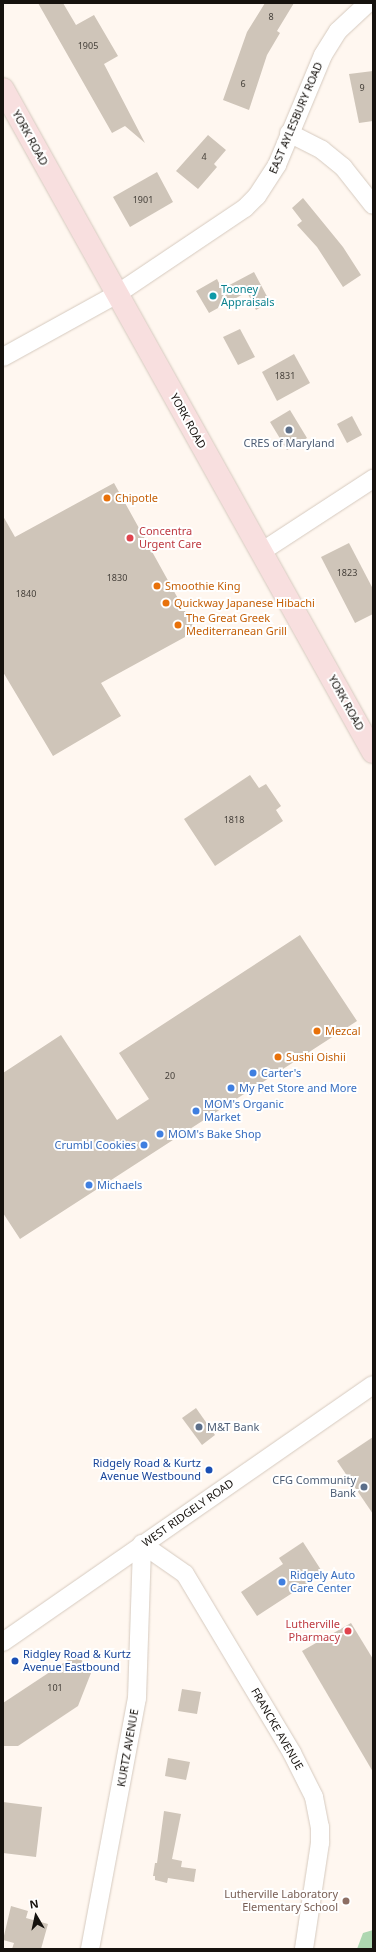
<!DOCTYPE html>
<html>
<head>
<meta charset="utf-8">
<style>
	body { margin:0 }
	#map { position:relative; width:376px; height:1952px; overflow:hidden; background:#fff7f0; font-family:"Noto Sans",sans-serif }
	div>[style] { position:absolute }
	.green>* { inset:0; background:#aed7b1 }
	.building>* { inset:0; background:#cfc5b9 }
	.roads { filter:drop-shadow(0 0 1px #d6cabf) drop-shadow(0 0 1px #d6cabf) }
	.minor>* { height:18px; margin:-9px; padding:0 9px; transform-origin:9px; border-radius:9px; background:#fff }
	.major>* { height:22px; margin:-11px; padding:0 11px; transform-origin:11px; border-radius:11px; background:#f8dfdf }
	.dots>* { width:11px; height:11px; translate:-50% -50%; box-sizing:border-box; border:2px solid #fff; border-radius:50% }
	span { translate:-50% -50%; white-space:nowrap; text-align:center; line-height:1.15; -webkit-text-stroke:4px #fff; paint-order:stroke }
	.number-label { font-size:9px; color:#443f39 }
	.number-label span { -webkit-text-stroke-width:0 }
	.street-label { font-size:11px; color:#16120e }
	.culture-label { font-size:11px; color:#0d838f }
	.left { translate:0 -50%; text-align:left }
	.service-label { font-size:11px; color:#4e5e75 }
	.right { translate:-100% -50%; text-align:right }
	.food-label { font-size:11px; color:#c56008 }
	.health-label { font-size:11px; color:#be3a42 }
	.shop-label { font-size:11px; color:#366cbe }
	.transit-label { font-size:11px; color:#164399 }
	.education-label { font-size:11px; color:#785e54 }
	.frame { position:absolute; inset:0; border:4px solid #16120e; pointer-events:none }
	.north { position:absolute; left:16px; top:1896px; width:40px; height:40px; -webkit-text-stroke:3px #fff; paint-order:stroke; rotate:351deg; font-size:11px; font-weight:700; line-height:16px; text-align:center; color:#16120e }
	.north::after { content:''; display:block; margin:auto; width:14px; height:18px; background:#16120e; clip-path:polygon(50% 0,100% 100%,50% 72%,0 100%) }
</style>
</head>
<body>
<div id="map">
	<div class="green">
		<i style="clip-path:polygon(373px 1930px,373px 1949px,357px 1949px,363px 1933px)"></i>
	</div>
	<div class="building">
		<i style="clip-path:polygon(38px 3px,63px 3px,76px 25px,94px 15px,118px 56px,104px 64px,145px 143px,125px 126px,112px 133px)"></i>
		<i style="clip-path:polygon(265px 3px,294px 3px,277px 31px,280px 33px,267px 55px,249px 110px,223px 100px,247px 32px)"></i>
		<i style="clip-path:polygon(373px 71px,373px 121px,359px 123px,349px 74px)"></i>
		<i style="clip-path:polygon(208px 135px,226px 150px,214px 164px,217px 167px,198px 189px,176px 171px)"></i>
		<i style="clip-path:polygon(157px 172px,173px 202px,130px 227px,113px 197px)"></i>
		<i style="clip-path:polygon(303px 198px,343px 247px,361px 275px,343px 287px,317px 247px,297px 225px,302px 221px,292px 208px)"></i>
		<i style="clip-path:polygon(254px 272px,270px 302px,256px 310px,247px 292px,209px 313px,196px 291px,217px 279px,222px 289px)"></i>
		<i style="clip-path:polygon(240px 329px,255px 357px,238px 365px,223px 337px)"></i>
		<i style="clip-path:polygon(294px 354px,310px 383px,277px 401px,262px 372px)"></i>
		<i style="clip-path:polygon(290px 410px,307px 438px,287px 450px,270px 422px)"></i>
		<i style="clip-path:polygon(352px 416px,362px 435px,347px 443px,337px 424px)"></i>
		<i style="clip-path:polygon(114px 483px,196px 631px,101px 683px,121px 716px,53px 756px,3px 672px,3px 516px,15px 537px)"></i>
		<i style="clip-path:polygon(349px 543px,373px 589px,373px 614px,355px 623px,321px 557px)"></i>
		<i style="clip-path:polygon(250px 775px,259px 788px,266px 784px,281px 806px,276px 810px,283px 821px,215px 866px,184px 819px)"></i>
		<i style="clip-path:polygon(300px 935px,357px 1021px,20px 1239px,3px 1213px,3px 1073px,61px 1035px,117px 1120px,149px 1099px,119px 1053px)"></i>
		<i style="clip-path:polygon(196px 1408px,215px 1435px,202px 1445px,182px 1418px)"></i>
		<i style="clip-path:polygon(373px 1437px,373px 1514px,337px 1461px)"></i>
		<i style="clip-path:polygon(303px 1542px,323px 1573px,257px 1616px,241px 1592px,283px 1564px,279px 1558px)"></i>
		<i style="clip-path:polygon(351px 1623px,373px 1659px,373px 1772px,302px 1651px)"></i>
		<i style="clip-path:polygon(77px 1654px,91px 1673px,78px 1706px,18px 1746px,3px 1746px,3px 1703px)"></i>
		<i style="clip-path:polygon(182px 1689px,201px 1692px,197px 1714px,178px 1711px)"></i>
		<i style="clip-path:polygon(168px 1758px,190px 1762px,186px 1780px,165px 1776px)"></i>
		<i style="clip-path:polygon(3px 1802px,42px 1807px,36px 1857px,3px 1853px)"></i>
		<i style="clip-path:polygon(164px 1811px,181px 1814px,172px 1859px,182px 1861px,181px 1867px,196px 1869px,194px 1882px,168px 1878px,167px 1883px,155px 1880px,155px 1876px,153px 1876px,155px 1863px,157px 1863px)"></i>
		<i style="clip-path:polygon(11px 1906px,28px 1911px,26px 1918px,48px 1924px,41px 1949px,12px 1949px,14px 1943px,3px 1940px)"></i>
	</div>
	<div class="roads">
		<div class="minor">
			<i style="left:289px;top:133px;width:37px;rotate:27deg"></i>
			<i style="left:322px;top:150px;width:27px;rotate:39deg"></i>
			<i style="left:343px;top:167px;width:48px;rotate:51.7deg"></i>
			<i style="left:3px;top:357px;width:130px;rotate:-28.9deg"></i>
			<i style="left:117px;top:294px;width:154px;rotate:-33.9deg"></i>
			<i style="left:245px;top:208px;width:17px;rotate:-45deg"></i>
			<i style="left:257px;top:196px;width:37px;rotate:-57deg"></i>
			<i style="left:277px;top:165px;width:119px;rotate:-67.3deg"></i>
			<i style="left:323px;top:55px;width:28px;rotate:-58deg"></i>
			<i style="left:338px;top:31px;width:41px;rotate:-43deg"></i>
			<i style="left:261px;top:552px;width:134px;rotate:-33.1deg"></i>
			<i style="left:142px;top:1544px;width:52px;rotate:34.9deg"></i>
			<i style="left:185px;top:1574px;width:209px;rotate:59.1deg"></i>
			<i style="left:292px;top:1753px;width:49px;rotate:63.4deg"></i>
			<i style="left:314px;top:1797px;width:31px;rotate:79deg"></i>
			<i style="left:320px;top:1827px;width:16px;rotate:90deg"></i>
			<i style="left:320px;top:1843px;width:107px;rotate:98.6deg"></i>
			<i style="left:3px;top:1642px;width:450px;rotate:-34.8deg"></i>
			<i style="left:90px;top:1949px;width:255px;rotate:-79.4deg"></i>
			<i style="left:137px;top:1698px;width:154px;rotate:-88.1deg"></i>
		</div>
		<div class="major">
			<i style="left:3px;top:89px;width:759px;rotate:60.84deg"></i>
		</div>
	</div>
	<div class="dots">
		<i style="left:213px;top:296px;background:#0f9aa8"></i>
		<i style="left:289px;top:430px;background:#5c6f8a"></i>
		<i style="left:107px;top:498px;background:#e8710a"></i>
		<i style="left:130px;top:538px;background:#e0444e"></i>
		<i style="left:157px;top:586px;background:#e8710a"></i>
		<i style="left:166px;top:603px;background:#e8710a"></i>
		<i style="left:178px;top:625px;background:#e8710a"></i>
		<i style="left:317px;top:1031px;background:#e8710a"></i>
		<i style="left:278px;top:1057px;background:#e8710a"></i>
		<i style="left:253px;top:1073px;background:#3f7fe0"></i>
		<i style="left:231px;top:1088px;background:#3f7fe0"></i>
		<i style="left:196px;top:1111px;background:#3f7fe0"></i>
		<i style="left:160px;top:1134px;background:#3f7fe0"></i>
		<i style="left:144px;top:1145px;background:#3f7fe0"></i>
		<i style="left:89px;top:1185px;background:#3f7fe0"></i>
		<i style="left:199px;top:1427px;background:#5c6f8a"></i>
		<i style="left:209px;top:1470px;background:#1a4fb4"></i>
		<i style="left:364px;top:1487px;background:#5c6f8a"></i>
		<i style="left:282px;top:1582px;background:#3f7fe0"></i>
		<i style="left:348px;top:1631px;background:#e0444e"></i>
		<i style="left:15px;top:1661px;background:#1a4fb4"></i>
		<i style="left:346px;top:1901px;background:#8d6e63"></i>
	</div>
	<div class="number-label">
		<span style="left:271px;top:17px">8</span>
		<span style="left:88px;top:46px">1905</span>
		<span style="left:243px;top:84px">6</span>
		<span style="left:362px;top:88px">9</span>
		<span style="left:204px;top:157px">4</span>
		<span style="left:143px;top:200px">1901</span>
		<span style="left:285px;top:376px">1831</span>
		<span style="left:347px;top:573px">1823</span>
		<span style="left:117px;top:578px">1830</span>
		<span style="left:26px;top:594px">1840</span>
		<span style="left:234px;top:820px">1818</span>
		<span style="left:170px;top:1076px">20</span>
		<span style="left:55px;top:1688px">101</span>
	</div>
	<div class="street-label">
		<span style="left:296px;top:118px;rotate:-67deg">EAST AYLESBURY ROAD</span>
		<span style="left:30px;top:138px;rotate:61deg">YORK ROAD</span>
		<span style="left:188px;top:421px;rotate:61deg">YORK ROAD</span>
		<span style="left:346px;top:703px;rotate:61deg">YORK ROAD</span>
		<span style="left:188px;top:1513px;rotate:-35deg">WEST RIDGELY ROAD</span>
		<span style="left:277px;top:1729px;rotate:60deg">FRANCKE AVENUE</span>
		<span style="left:128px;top:1748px;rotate:-80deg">KURTZ AVENUE</span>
	</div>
	<div class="culture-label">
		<span class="left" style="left:221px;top:296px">Tooney<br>Appraisals</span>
	</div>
	<div class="service-label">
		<span style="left:289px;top:443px">CRES of Maryland</span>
		<span class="left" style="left:207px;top:1427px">M&amp;T Bank</span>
		<span class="right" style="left:356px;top:1487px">CFG Community<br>Bank</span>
	</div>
	<div class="food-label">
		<span class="left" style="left:115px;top:498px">Chipotle</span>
		<span class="left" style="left:165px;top:586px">Smoothie King</span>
		<span class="left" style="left:174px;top:603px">Quickway Japanese Hibachi</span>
		<span class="left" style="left:186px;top:625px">The Great Greek<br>Mediterranean Grill</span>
		<span class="left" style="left:325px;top:1031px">Mezcal</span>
		<span class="left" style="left:286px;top:1057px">Sushi Oishii</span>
	</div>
	<div class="health-label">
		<span class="left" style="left:139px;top:538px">Concentra<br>Urgent Care</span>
		<span class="right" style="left:340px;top:1631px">Lutherville<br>Pharmacy</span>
	</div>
	<div class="shop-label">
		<span class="left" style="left:261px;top:1073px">Carter's</span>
		<span class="left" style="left:239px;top:1088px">My Pet Store and More</span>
		<span class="left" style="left:204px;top:1111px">MOM's Organic<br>Market</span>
		<span class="left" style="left:168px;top:1134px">MOM's Bake Shop</span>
		<span class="right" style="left:136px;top:1145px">Crumbl Cookies</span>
		<span class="left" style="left:97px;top:1185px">Michaels</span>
		<span class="left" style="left:290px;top:1582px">Ridgely Auto<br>Care Center</span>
	</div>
	<div class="transit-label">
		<span class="right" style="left:201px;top:1470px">Ridgely Road &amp; Kurtz<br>Avenue Westbound</span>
		<span class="left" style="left:23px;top:1661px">Ridgley Road &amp; Kurtz<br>Avenue Eastbound</span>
	</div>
	<div class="education-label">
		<span class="right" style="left:338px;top:1901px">Lutherville Laboratory<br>Elementary School</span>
	</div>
	<div class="frame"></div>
	<div class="north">N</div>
</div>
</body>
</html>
